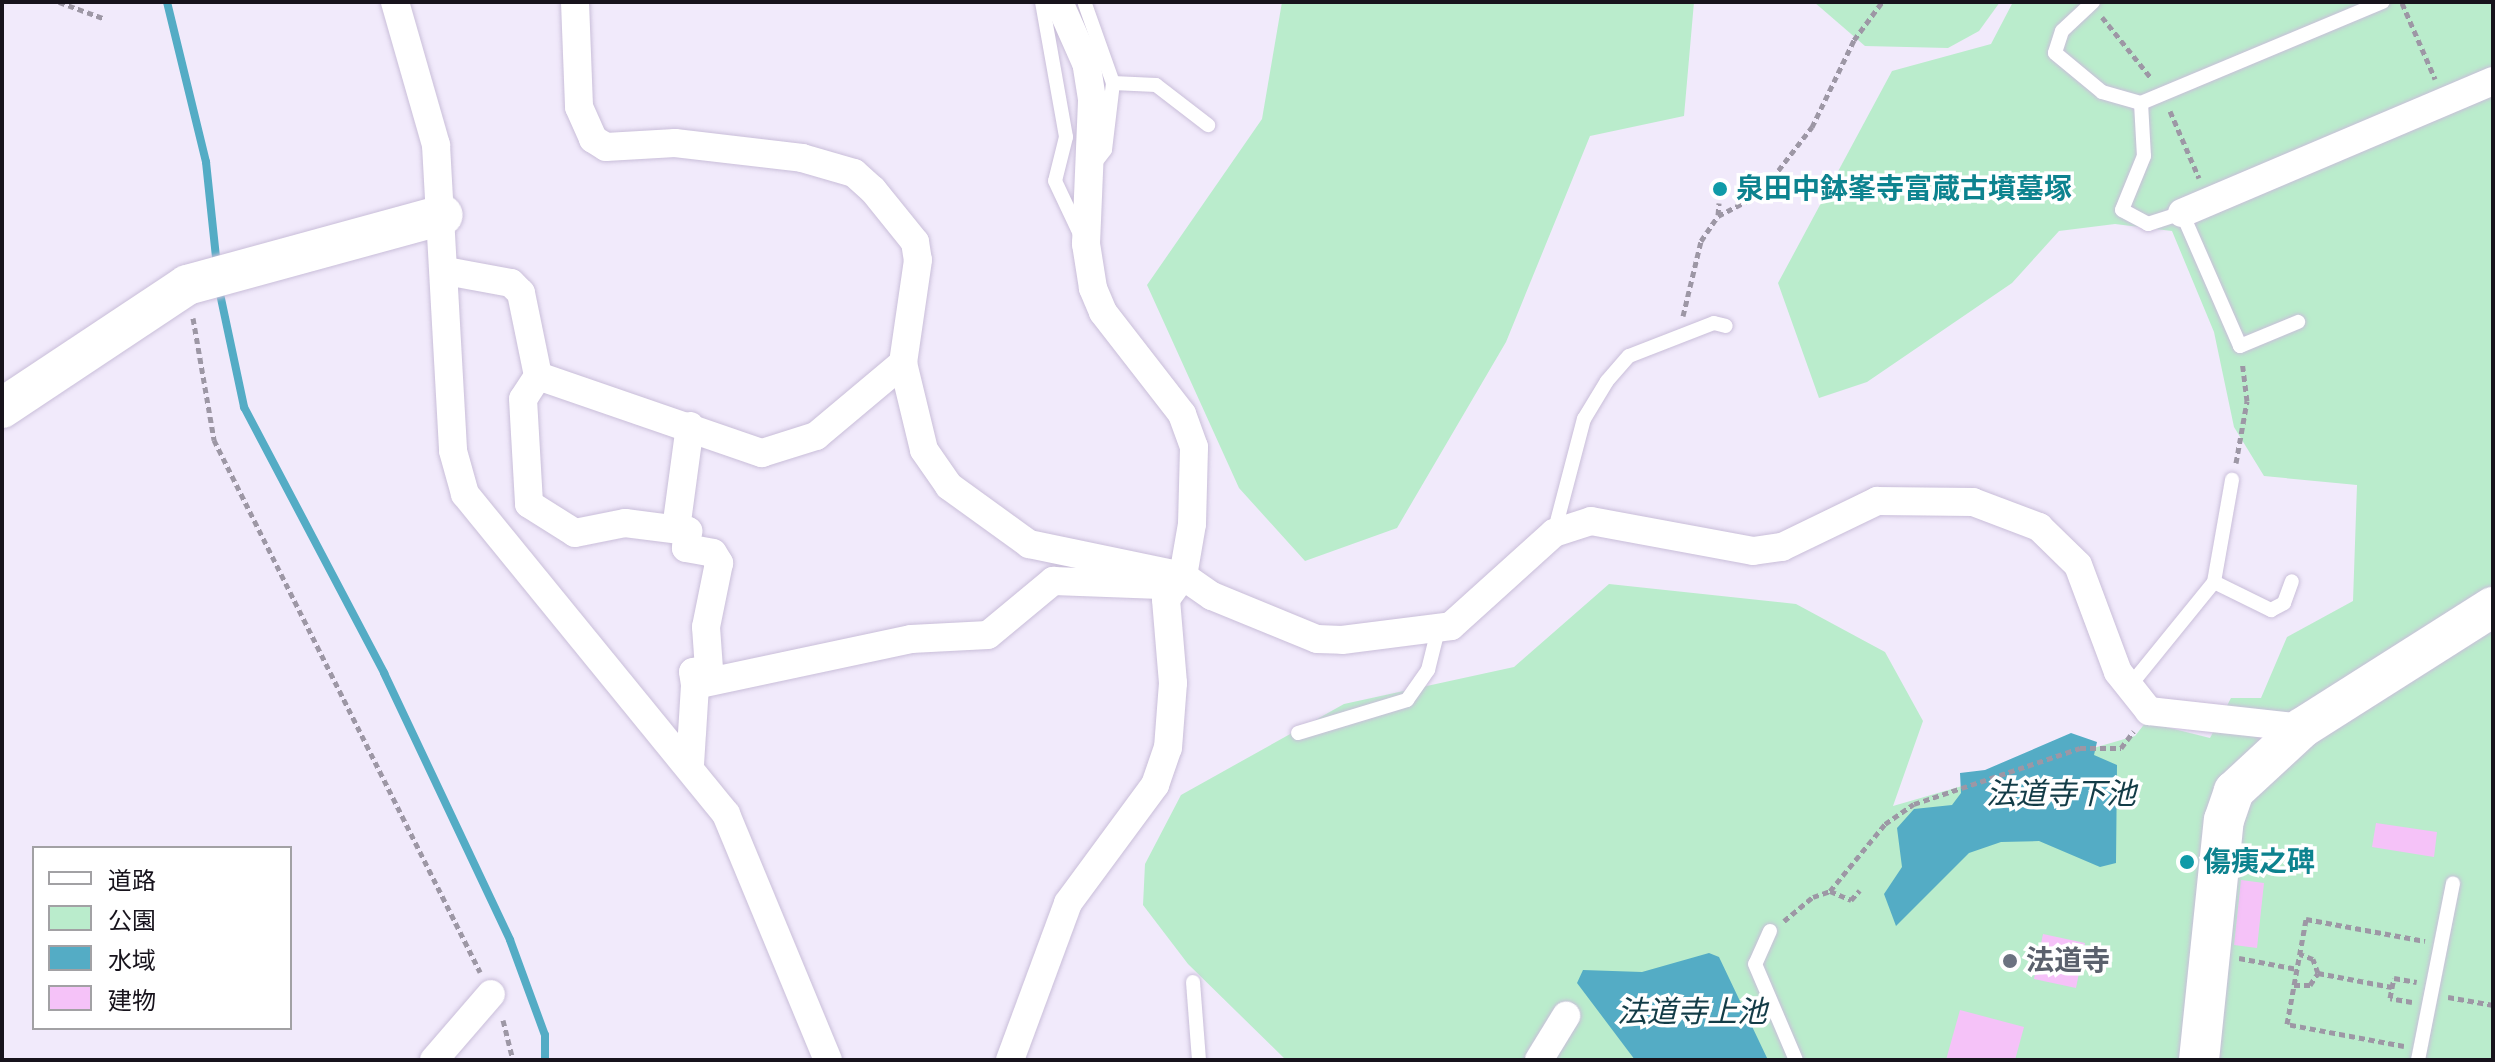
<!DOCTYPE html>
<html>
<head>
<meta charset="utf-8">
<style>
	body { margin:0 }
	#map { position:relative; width:2495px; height:1062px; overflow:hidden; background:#f1eafb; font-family:Raleway,"Noto Sans JP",sans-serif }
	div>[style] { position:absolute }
	.green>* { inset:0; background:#baeccc }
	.water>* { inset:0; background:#54acc5 }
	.stream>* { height:8px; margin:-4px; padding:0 4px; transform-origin:4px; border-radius:4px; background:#54acc5 }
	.building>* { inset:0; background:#f5c2f8 }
	.path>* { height:5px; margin-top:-2.5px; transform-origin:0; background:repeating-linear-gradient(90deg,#9d97a5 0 6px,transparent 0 10px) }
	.roads { filter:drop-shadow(0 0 2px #c9bed9) drop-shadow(0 0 2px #c9bed9) }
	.lane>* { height:14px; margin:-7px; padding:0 7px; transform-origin:7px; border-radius:7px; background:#fff }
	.street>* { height:28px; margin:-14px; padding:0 14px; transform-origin:14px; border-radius:14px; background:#fff }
	.secondary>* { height:40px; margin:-20px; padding:0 20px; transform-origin:20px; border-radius:20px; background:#fff }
	.dots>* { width:22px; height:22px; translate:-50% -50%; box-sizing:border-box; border:4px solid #fff; border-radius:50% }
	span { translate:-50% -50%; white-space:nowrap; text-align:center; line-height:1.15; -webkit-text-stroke:7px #fff; paint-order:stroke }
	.culture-label { font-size:28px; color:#0d838f; font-weight:700 }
	.left { translate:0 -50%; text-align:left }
	.worship-label { font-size:28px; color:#5b616d; font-weight:700 }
	.water-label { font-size:30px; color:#133c47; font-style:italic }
	.frame { position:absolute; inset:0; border:4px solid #17131c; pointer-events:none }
	.legend { position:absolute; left:32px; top:846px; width:260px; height:184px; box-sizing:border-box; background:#fff; border:2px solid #a2a1a4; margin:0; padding:10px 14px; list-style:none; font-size:24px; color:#17131c }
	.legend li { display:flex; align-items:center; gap:16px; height:40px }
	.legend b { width:40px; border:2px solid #a2a1a4 }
</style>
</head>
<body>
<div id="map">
	<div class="green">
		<i style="clip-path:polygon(1282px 2px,1694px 2px,1684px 116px,1590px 136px,1506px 342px,1397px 528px,1305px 561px,1239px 488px,1147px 285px,1262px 119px)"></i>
		<i style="clip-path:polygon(1814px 2px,2000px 2px,1979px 31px,1948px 48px,1865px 46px)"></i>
		<i style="clip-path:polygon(2013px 2px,2493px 2px,2493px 1060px,1286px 1060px,1188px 964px,1143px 905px,1145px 864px,1181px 795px,1344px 704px,1514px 667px,1609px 584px,1796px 604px,1885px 652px,1923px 721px,1893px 806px,2135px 736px,2146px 722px,2210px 738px,2231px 698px,2261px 698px,2287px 637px,2353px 601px,2357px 485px,2264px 476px,2234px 427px,2214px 332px,2172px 231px,2115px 224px,2059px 231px,2012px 283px,1867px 382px,1819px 398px,1778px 283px,1892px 71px,1991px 44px)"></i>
	</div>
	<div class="water">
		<i style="clip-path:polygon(2071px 733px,2097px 742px,2094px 755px,2117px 765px,2116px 863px,2100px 867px,2039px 841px,2001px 842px,1969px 853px,1896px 926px,1884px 894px,1902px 867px,1897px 828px,1914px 809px,1952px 805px,1961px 793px,1960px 773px,1985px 770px)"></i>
		<i style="clip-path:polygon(1709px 953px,1719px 957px,1768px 1060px,1635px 1060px,1577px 983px,1583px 970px,1642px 972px)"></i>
	</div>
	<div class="stream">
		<i style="left:167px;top:2px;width:165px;rotate:76.3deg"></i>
		<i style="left:206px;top:162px;width:106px;rotate:84deg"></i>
		<i style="left:219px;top:289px;width:121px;rotate:78deg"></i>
		<i style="left:244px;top:407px;width:301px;rotate:62.2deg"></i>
		<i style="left:384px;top:673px;width:295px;rotate:64.7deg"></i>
		<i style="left:510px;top:940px;width:101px;rotate:69.8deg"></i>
		<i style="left:545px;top:1035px;width:25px;rotate:90deg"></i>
	</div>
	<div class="building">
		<i style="clip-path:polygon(2376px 823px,2437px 832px,2434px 857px,2372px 847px)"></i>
		<i style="clip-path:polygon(2241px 880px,2264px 883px,2257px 948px,2234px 945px)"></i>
		<i style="clip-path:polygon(2043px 934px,2085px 943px,2076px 988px,2034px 979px)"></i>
		<i style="clip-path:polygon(1960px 1010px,2024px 1027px,2015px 1060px,1946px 1060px)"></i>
	</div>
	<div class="path">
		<i style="left:59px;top:2px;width:47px;rotate:20deg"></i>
		<i style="left:2402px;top:3px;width:83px;rotate:66.5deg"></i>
		<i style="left:2102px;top:17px;width:78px;rotate:51.2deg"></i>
		<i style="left:2170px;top:111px;width:73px;rotate:66.6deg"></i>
		<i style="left:1718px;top:215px;width:12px;rotate:-85deg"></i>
		<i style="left:1683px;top:316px;width:77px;rotate:-76.5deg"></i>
		<i style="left:1701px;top:241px;width:30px;rotate:-56deg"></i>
		<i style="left:1718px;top:216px;width:47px;rotate:-27.6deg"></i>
		<i style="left:1760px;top:194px;width:85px;rotate:-52.2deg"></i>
		<i style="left:1812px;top:127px;width:97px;rotate:-64.2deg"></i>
		<i style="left:1854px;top:40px;width:47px;rotate:-53.6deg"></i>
		<i style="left:193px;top:318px;width:124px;rotate:80.2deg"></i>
		<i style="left:214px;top:440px;width:595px;rotate:63.43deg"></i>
		<i style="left:2236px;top:463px;width:63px;rotate:-79.9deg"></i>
		<i style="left:2247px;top:401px;width:38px;rotate:-97deg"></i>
		<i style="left:1830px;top:891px;width:87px;rotate:-50.6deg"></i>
		<i style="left:1885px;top:824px;width:35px;rotate:-35deg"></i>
		<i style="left:1914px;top:804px;width:175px;rotate:-18.6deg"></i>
		<i style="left:2080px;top:748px;width:41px"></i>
		<i style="left:2121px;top:748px;width:21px;rotate:-53deg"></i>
		<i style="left:1784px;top:921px;width:38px;rotate:-40deg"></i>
		<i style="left:1813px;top:897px;width:18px;rotate:-19deg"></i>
		<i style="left:1830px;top:891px;width:23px;rotate:23deg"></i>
		<i style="left:1851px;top:900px;width:13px;rotate:-48deg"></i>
		<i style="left:2239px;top:958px;width:59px;rotate:10.7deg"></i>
		<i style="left:2318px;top:973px;width:75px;rotate:10.7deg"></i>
		<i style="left:2294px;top:985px;width:16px"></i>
		<i style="left:2310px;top:985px;width:14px;rotate:-56deg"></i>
		<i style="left:2318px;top:973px;width:15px;rotate:-110deg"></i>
		<i style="left:2313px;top:959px;width:14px;rotate:-159deg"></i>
		<i style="left:2448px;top:997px;width:46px;rotate:10.1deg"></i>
		<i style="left:2412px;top:1002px;width:22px;rotate:-170deg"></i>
		<i style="left:2390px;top:998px;width:20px;rotate:-79deg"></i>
		<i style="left:2394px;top:978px;width:23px;rotate:10deg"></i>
		<i style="left:503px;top:1020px;width:41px;rotate:76deg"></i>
		<i style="left:2404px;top:1046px;width:119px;rotate:-169.4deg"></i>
		<i style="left:2287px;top:1024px;width:107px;rotate:-79.7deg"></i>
		<i style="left:2306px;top:919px;width:121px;rotate:10.5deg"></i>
	</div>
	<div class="roads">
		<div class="lane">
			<i style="left:1042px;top:2px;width:137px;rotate:79.9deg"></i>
			<i style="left:1066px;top:137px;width:45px;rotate:104deg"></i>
			<i style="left:1055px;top:181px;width:61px;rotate:64.7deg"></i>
			<i style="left:2093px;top:2px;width:42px;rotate:136.9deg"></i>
			<i style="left:2062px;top:31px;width:23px;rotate:108deg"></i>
			<i style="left:2055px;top:53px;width:61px;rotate:39.7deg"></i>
			<i style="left:2102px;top:92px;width:41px;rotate:15.8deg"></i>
			<i style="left:2141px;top:103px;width:53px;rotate:86.8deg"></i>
			<i style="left:2144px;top:156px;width:58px;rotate:112.2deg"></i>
			<i style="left:2122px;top:210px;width:30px;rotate:28deg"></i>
			<i style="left:2148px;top:224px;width:36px;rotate:-18deg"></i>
			<i style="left:2182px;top:213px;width:145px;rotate:66.4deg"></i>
			<i style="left:2240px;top:346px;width:63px;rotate:-22.5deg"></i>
			<i style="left:1085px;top:4px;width:84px;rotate:70.5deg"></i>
			<i style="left:1113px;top:83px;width:67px;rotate:96.8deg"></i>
			<i style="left:1105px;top:150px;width:18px;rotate:128deg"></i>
			<i style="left:1113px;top:83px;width:43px;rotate:2.7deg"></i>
			<i style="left:1156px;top:85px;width:66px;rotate:37.6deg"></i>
			<i style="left:2141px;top:103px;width:262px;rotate:-22.7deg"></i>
			<i style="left:1554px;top:533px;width:118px;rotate:-75.3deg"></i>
			<i style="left:1584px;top:419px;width:44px;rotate:-58.8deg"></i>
			<i style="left:1607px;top:381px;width:33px;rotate:-49deg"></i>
			<i style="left:1629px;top:356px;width:91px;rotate:-21.2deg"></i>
			<i style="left:1714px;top:323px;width:12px;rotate:14deg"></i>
			<i style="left:2214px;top:582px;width:64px;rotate:26.2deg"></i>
			<i style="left:2271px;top:610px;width:15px;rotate:-28deg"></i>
			<i style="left:2284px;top:603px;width:23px;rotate:-70deg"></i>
			<i style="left:2128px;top:688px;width:136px;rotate:-50.9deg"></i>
			<i style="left:2214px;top:582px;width:104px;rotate:-80deg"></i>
			<i style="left:1298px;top:733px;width:114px;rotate:-16.8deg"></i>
			<i style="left:1407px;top:700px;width:37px;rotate:-55deg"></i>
			<i style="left:1428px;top:670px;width:41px;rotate:-76deg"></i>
			<i style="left:1770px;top:931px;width:36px;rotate:114deg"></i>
			<i style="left:1755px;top:964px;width:104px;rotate:66.9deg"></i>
			<i style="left:1193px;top:982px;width:78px;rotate:85.6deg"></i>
			<i style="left:2418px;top:1060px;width:180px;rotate:-78.8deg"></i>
		</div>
		<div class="street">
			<i style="left:395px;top:2px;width:149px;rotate:74deg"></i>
			<i style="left:436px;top:145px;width:306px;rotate:86.8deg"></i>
			<i style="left:453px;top:451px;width:45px;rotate:74.4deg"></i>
			<i style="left:465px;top:494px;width:413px;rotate:50.8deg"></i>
			<i style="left:726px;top:814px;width:266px;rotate:67.5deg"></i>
			<i style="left:575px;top:2px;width:105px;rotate:87.8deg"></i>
			<i style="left:579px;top:107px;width:35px;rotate:66deg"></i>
			<i style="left:593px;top:139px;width:15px;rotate:32deg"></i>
			<i style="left:606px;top:147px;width:69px;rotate:-3.3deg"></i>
			<i style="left:675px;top:143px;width:128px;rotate:6.7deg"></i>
			<i style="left:802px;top:158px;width:54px;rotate:16.1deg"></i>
			<i style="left:854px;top:173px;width:25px;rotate:42deg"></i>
			<i style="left:873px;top:190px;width:67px;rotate:51.1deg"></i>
			<i style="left:915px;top:242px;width:18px;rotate:81deg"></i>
			<i style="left:918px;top:260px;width:104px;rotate:98.3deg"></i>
			<i style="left:903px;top:363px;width:89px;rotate:76.4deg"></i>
			<i style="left:924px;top:450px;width:44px;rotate:55.2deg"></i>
			<i style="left:949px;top:486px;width:99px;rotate:35.9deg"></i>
			<i style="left:1029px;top:544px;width:157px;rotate:11.7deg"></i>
			<i style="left:1183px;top:576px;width:35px;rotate:35deg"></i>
			<i style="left:1212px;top:596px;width:113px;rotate:22.3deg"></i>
			<i style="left:1317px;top:639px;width:25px;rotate:2deg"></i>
			<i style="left:1342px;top:640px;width:110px;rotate:-7.3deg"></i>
			<i style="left:1451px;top:626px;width:139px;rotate:-42.1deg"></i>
			<i style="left:1554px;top:533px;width:39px;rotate:-18deg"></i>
			<i style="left:1591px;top:521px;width:165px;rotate:10.5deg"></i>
			<i style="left:1753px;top:551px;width:29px;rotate:-8deg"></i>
			<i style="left:1782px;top:547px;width:106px;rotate:-25.8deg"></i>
			<i style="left:1877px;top:501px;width:96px;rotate:0.6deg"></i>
			<i style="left:1973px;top:502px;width:71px;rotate:20.7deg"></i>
			<i style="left:2039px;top:527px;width:54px;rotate:44.3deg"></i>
			<i style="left:2078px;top:565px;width:114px;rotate:69.5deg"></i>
			<i style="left:2118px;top:672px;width:50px;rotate:51.5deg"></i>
			<i style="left:2149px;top:711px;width:154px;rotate:6.3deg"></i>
			<i style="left:2182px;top:213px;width:338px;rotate:-23deg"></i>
			<i style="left:446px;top:271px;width:66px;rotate:10.5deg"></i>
			<i style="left:511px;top:283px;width:14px;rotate:45deg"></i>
			<i style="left:521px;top:293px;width:85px;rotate:78.4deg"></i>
			<i style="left:538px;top:376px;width:237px;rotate:19deg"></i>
			<i style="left:762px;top:453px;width:57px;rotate:-17.5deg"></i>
			<i style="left:816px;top:436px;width:114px;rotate:-40deg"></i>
			<i style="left:538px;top:376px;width:27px;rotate:123deg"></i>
			<i style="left:523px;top:399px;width:105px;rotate:86.7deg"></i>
			<i style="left:529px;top:504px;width:54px;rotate:32.2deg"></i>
			<i style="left:575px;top:533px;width:51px;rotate:-11.3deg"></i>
			<i style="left:625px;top:523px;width:64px;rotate:7.2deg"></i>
			<i style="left:688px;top:531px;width:17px;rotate:97deg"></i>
			<i style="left:686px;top:548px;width:27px;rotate:10deg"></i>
			<i style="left:713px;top:553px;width:12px;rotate:59deg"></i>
			<i style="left:719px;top:563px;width:65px;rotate:101.5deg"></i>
			<i style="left:706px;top:627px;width:42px;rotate:85.9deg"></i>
			<i style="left:709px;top:669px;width:16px;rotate:169deg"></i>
			<i style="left:693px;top:672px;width:12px;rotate:81deg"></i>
			<i style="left:676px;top:529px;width:104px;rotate:-82.3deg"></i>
			<i style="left:690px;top:765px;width:80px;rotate:-86.4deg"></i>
			<i style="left:695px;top:685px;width:221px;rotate:-12deg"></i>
			<i style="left:911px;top:639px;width:77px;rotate:-3deg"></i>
			<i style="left:988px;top:635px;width:85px;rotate:-39.7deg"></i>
			<i style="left:1053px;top:581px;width:108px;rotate:2.1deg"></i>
			<i style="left:434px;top:1060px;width:87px;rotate:-49.2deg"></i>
			<i style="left:1010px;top:1060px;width:167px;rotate:-69.7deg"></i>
			<i style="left:1068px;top:903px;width:147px;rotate:-53.6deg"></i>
			<i style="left:1155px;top:785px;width:39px;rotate:-71deg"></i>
			<i style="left:1168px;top:748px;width:65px;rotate:-85.6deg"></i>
			<i style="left:1173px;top:683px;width:84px;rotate:-94.8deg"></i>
			<i style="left:1166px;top:599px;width:29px;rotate:-54deg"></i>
			<i style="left:1183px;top:576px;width:53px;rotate:-80.2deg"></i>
			<i style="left:1192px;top:524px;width:77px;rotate:-88.5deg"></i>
			<i style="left:1194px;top:447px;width:35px;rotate:-110deg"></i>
			<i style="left:1182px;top:414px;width:129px;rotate:-127.8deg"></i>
			<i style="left:1103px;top:312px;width:26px;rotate:-113deg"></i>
			<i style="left:1093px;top:288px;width:45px;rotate:-99deg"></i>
			<i style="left:1086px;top:244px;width:145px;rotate:-87.6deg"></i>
			<i style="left:1092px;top:99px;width:36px;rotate:-99deg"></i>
			<i style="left:1086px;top:63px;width:67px;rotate:-113.9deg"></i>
			<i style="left:1539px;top:1060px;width:52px;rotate:-58.5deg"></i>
		</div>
		<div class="secondary">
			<i style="left:2px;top:408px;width:222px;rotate:-33.6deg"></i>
			<i style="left:187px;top:285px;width:265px;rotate:-15.3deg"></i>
			<i style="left:2199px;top:1060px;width:241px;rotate:-84.1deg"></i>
			<i style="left:2224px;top:820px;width:31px;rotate:-71deg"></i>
			<i style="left:2234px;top:791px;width:93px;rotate:-42.8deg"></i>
			<i style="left:2302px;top:728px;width:226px;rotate:-32.4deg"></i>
		</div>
	</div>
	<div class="dots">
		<i style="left:1720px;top:189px;background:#0f9aa8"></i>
		<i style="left:2187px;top:862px;background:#0f9aa8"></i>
		<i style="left:2010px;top:961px;background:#6b7280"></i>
	</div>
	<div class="culture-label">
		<span class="left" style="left:1736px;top:189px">泉田中鉢峯寺富蔵古墳墓塚</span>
		<span class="left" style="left:2203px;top:862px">傷痍之碑</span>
	</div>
	<div class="worship-label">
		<span class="left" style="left:2026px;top:961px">法道寺</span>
	</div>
	<div class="water-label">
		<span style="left:2061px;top:794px">法道寺下池</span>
		<span style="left:1692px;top:1012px">法道寺上池</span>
	</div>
	<div class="frame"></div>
	<ul class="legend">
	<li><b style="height:10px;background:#fff"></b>道路</li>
	<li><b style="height:22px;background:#baeccc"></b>公園</li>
	<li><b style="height:22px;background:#54acc5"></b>水域</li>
	<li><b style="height:22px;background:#f5c2f8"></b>建物</li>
	</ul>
</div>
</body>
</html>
